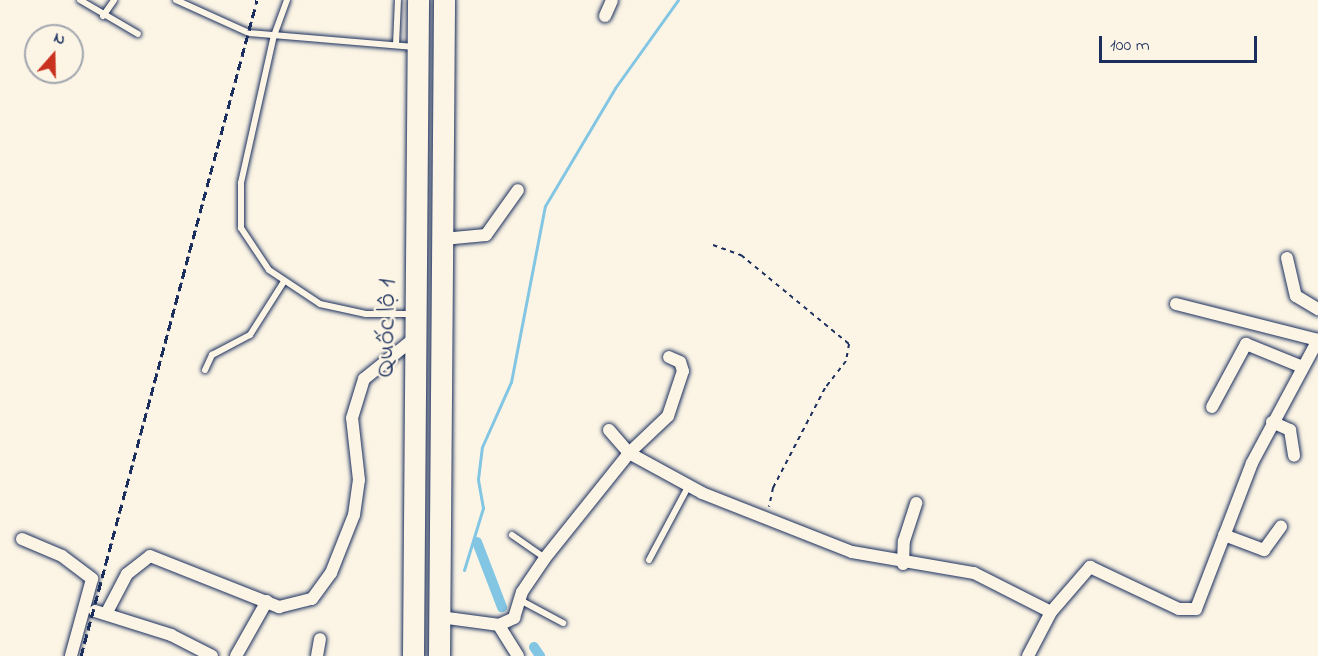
<!DOCTYPE html>
<html>
<head>
<meta charset="utf-8">
<style>
	body { margin:0 }
	#map { position:relative; width:1318px; height:656px; overflow:hidden; background:#fcf5e5; font-family:"Indie Flower",sans-serif }
	div>[style] { position:absolute }
	.stream>* { height:3px; margin:-1.5px; padding:0 1.5px; transform-origin:1.5px; border-radius:1.5px; background:#83c6e4 }
	.canal>* { height:10px; margin:-5px; padding:0 5px; transform-origin:5px; border-radius:5px; background:#83c6e4 }
	.path>* { height:2px; margin-top:-1px; transform-origin:0; background:repeating-linear-gradient(90deg,#1b2f5e 0 4.5px,transparent 0 9px) }
	.roads { filter:drop-shadow(0 0 2px #1b2f5e) drop-shadow(0 0 2px #1b2f5e) }
	.service>* { height:6px; margin:-3px; padding:0 3px; transform-origin:3px; border-radius:3px; background:#fcf5e5 }
	.minor>* { height:12px; margin:-6px; padding:0 6px; transform-origin:6px; border-radius:6px; background:#fcf5e5 }
	.trunk>* { height:21px; margin:-10.5px; padding:0 10.5px; transform-origin:10.5px; border-radius:10.5px; background:#fcf5e5 }
	.rail>* { height:3px; margin-top:-1.5px; transform-origin:0; background:repeating-linear-gradient(90deg,#1b2f5e 0 9px,transparent 0 13.5px) }
	span { translate:-50% -50%; white-space:nowrap; text-align:center; line-height:1.15; -webkit-text-stroke:4.5px #fcf5e5; paint-order:stroke }
	.street-label { font-size:27px; color:#1b2f5e }
	.north { position:absolute; left:24px; top:24px; width:60px; height:60px; box-sizing:border-box; background:#fcf5e5; border:2px solid #a2a6af; border-radius:50%; rotate:20deg; font-size:16px; font-weight:700; line-height:24px; text-align:center; color:#1b2f5e }
	.north::after { content:''; display:block; margin:auto; width:21px; height:27px; background:#c8321e; clip-path:polygon(50% 0,100% 100%,50% 72%,0 100%) }
	.scale { position:absolute; left:1099px; top:36px; width:158px; height:27px; box-sizing:border-box; border:3px solid #1b2f5e; border-top:0; padding-left:8px; font-size:18px; line-height:21px; white-space:nowrap; color:#1b2f5e; -webkit-text-stroke:4px #fcf5e5; paint-order:stroke }
</style>
</head>
<body>
<div id="map">
	<div class="stream">
		<i style="left:464px;top:570px;width:65px;rotate:-73deg"></i>
		<i style="left:483px;top:508px;width:29px;rotate:-100deg"></i>
		<i style="left:478px;top:479px;width:32px;rotate:-83deg"></i>
		<i style="left:482px;top:447px;width:71px;rotate:-66deg"></i>
		<i style="left:511px;top:382px;width:179px;rotate:-79.1deg"></i>
		<i style="left:545px;top:206px;width:137px;rotate:-59.3deg"></i>
		<i style="left:615px;top:88px;width:108px;rotate:-54.4deg"></i>
	</div>
	<div class="canal">
		<i style="left:477px;top:542px;width:70px;rotate:69deg"></i>
		<i style="left:534px;top:647px;width:11px;rotate:56deg"></i>
	</div>
	<div class="path">
		<i style="left:713px;top:245px;width:30px;rotate:20deg"></i>
		<i style="left:741px;top:255px;width:140px;rotate:39.5deg"></i>
		<i style="left:849px;top:344px;width:17px;rotate:100deg"></i>
		<i style="left:846px;top:361px;width:34px;rotate:128deg"></i>
		<i style="left:825px;top:388px;width:113px;rotate:117.5deg"></i>
		<i style="left:773px;top:488px;width:19px;rotate:102deg"></i>
	</div>
	<div class="roads">
		<div class="service">
			<i style="left:80px;top:0;width:67px;rotate:30.4deg"></i>
			<i style="left:176px;top:0;width:80px;rotate:24.3deg"></i>
			<i style="left:249px;top:33px;width:166px;rotate:4.8deg"></i>
			<i style="left:287px;top:0;width:37px;rotate:110deg"></i>
			<i style="left:274px;top:35px;width:152px;rotate:102.6deg"></i>
			<i style="left:241px;top:183px;width:45px;rotate:90deg"></i>
			<i style="left:241px;top:228px;width:50px;rotate:56.3deg"></i>
			<i style="left:269px;top:270px;width:61px;rotate:33.7deg"></i>
			<i style="left:320px;top:304px;width:47px;rotate:12.3deg"></i>
			<i style="left:366px;top:314px;width:46px"></i>
			<i style="left:103px;top:16px;width:19px;rotate:-55deg"></i>
			<i style="left:396px;top:45px;width:45px;rotate:-87.5deg"></i>
			<i style="left:205px;top:370px;width:17px;rotate:-65deg"></i>
			<i style="left:212px;top:355px;width:43px;rotate:-27.8deg"></i>
			<i style="left:250px;top:335px;width:62px;rotate:-57.6deg"></i>
			<i style="left:512px;top:535px;width:40px;rotate:34.9deg"></i>
			<i style="left:649px;top:560px;width:83px;rotate:-61.9deg"></i>
			<i style="left:520px;top:600px;width:49px;rotate:28.1deg"></i>
		</div>
		<div class="minor">
			<i style="left:605px;top:16px;width:17px;rotate:-66deg"></i>
			<i style="left:443px;top:239px;width:43px;rotate:-5.3deg"></i>
			<i style="left:486px;top:235px;width:55px;rotate:-54.6deg"></i>
			<i style="left:1287px;top:258px;width:39px;rotate:77deg"></i>
			<i style="left:1296px;top:296px;width:26px;rotate:31deg"></i>
			<i style="left:1176px;top:304px;width:146px;rotate:14.2deg"></i>
			<i style="left:1212px;top:407px;width:72px;rotate:-61.6deg"></i>
			<i style="left:1246px;top:344px;width:58px;rotate:22.2deg"></i>
			<i style="left:1272px;top:422px;width:20px;rotate:24deg"></i>
			<i style="left:1290px;top:430px;width:26px;rotate:81deg"></i>
			<i style="left:609px;top:430px;width:30px;rotate:49deg"></i>
			<i style="left:629px;top:453px;width:54px;rotate:-43.5deg"></i>
			<i style="left:668px;top:416px;width:47px;rotate:-71.6deg"></i>
			<i style="left:683px;top:371px;width:9px;rotate:-108deg"></i>
			<i style="left:680px;top:362px;width:12px;rotate:-156deg"></i>
			<i style="left:1224px;top:535px;width:43px;rotate:20.6deg"></i>
			<i style="left:1264px;top:550px;width:29px;rotate:-54deg"></i>
			<i style="left:22px;top:539px;width:43px;rotate:23deg"></i>
			<i style="left:62px;top:556px;width:38px;rotate:37deg"></i>
			<i style="left:92px;top:579px;width:80px;rotate:105.3deg"></i>
			<i style="left:903px;top:564px;width:23px;rotate:-88deg"></i>
			<i style="left:904px;top:541px;width:40px;rotate:-72deg"></i>
			<i style="left:95px;top:611px;width:80px;rotate:17.5deg"></i>
			<i style="left:171px;top:635px;width:46px;rotate:27.1deg"></i>
			<i style="left:106px;top:614px;width:45px;rotate:-62.3deg"></i>
			<i style="left:127px;top:574px;width:29px;rotate:-38deg"></i>
			<i style="left:150px;top:556px;width:139px;rotate:21.6deg"></i>
			<i style="left:279px;top:607px;width:34px;rotate:-14deg"></i>
			<i style="left:312px;top:599px;width:32px;rotate:-54deg"></i>
			<i style="left:331px;top:573px;width:62px;rotate:-68.4deg"></i>
			<i style="left:354px;top:515px;width:35px;rotate:-82deg"></i>
			<i style="left:359px;top:480px;width:62px;rotate:-96.4deg"></i>
			<i style="left:352px;top:418px;width:41px;rotate:-72.9deg"></i>
			<i style="left:364px;top:379px;width:67px;rotate:-38.9deg"></i>
			<i style="left:440px;top:617px;width:60px;rotate:7.7deg"></i>
			<i style="left:236px;top:656px;width:63px;rotate:-60.6deg"></i>
			<i style="left:317px;top:656px;width:17px;rotate:-80deg"></i>
			<i style="left:518px;top:656px;width:36px;rotate:-122deg"></i>
			<i style="left:499px;top:625px;width:17px;rotate:-25deg"></i>
			<i style="left:514px;top:618px;width:27px;rotate:-73deg"></i>
			<i style="left:522px;top:592px;width:41px;rotate:-55.9deg"></i>
			<i style="left:545px;top:558px;width:134px;rotate:-51.3deg"></i>
			<i style="left:629px;top:453px;width:83px;rotate:28.7deg"></i>
			<i style="left:702px;top:493px;width:161px;rotate:21.5deg"></i>
			<i style="left:852px;top:552px;width:124px;rotate:9.8deg"></i>
			<i style="left:974px;top:573px;width:86px;rotate:26.9deg"></i>
			<i style="left:1028px;top:656px;width:50px;rotate:-62.4deg"></i>
			<i style="left:1051px;top:612px;width:60px;rotate:-49.1deg"></i>
			<i style="left:1090px;top:567px;width:98px;rotate:25.3deg"></i>
			<i style="left:1179px;top:609px;width:17px"></i>
			<i style="left:1196px;top:609px;width:156px;rotate:-69deg"></i>
			<i style="left:1252px;top:463px;width:140px;rotate:-61.8deg"></i>
		</div>
		<div class="trunk">
			<i style="left:413px;top:656px;width:656px;rotate:-89.56deg"></i>
			<i style="left:439px;top:656px;width:656px;rotate:-89.56deg"></i>
		</div>
	</div>
	<div class="rail">
		<i style="left:81px;top:656px;width:679px;rotate:-74.98deg"></i>
	</div>
	<div class="street-label">
		<span style="left:387px;top:328px;rotate:-89deg">Quốc lộ 1</span>
	</div>
	<div class="north">N</div>
	<div class="scale">100 m</div>
</div>
</body>
</html>
